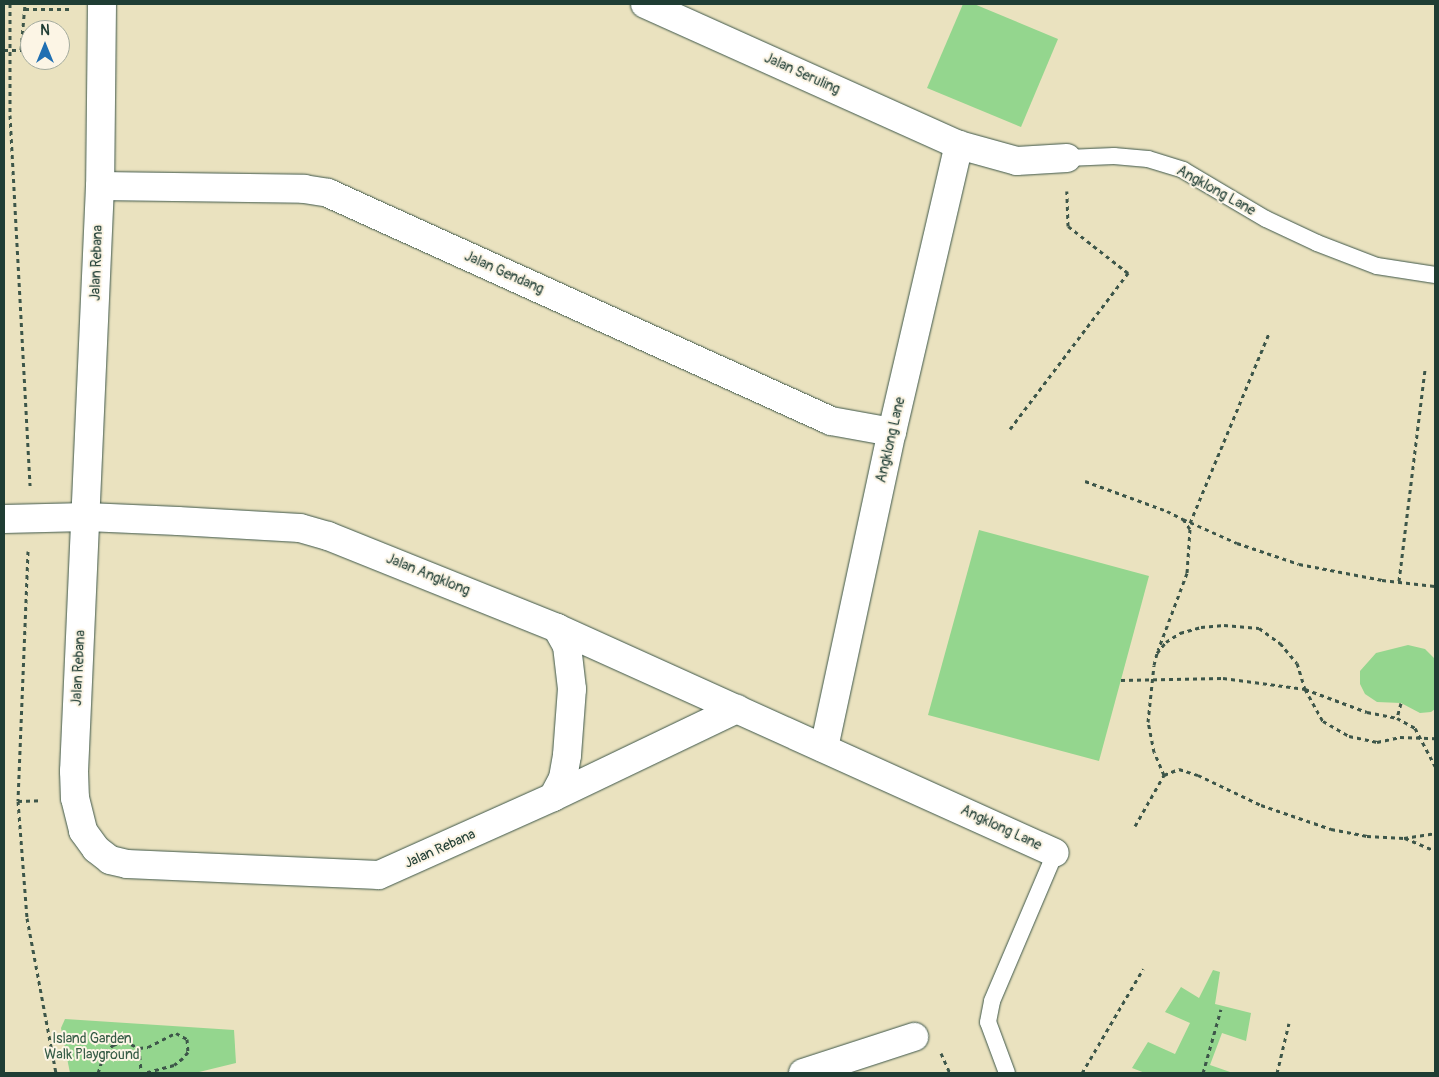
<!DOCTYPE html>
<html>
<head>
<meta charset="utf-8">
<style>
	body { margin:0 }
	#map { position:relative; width:1439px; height:1077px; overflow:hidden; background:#eae2bf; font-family:Pangolin,sans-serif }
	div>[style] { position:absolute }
	.green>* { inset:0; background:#94d68e }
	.path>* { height:3px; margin-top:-1.5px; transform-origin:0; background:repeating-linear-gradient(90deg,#3d5649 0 4px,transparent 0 8px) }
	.roads { filter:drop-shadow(0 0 1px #3d5649) drop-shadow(0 0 1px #3d5649) }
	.lane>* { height:16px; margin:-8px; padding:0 8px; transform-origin:8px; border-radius:8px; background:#fff }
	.street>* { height:28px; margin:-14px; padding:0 14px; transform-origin:14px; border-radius:14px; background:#fff }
	.path-bridge>* { height:3px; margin-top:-1.5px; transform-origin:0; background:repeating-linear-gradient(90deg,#3d5649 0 4px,transparent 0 8px) }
	span { translate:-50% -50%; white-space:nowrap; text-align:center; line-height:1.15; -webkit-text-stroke:4px #fcf5e5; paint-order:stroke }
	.street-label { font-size:14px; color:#1f3d34 }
	.park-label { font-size:14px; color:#365c46 }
	.frame { position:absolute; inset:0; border:5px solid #1f3d34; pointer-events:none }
	.north { position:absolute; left:20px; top:20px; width:50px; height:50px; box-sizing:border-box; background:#fcf5e5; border:1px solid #a4ab9e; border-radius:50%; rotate:0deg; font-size:14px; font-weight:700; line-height:20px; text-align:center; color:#1f3d34 }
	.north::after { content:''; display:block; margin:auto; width:18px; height:22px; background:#1f6fb2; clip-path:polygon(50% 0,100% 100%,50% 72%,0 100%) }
</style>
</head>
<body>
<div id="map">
	<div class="green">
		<i style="clip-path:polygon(963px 4px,974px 4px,1058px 39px,1021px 127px,927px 88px)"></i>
		<i style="clip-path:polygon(979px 530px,1149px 576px,1099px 761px,928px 715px)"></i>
		<i style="clip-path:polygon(1408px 645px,1425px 649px,1435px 659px,1435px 709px,1431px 712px,1420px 713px,1401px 703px,1377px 702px,1365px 694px,1360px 684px,1360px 671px,1376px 653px)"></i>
		<i style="clip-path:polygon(1213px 970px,1220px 972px,1215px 1004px,1251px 1013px,1246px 1041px,1222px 1033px,1210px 1065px,1233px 1073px,1145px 1073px,1132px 1068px,1148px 1042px,1175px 1054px,1190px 1023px,1165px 1012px,1181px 987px,1199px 998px)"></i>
		<i style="clip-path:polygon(65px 1019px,234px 1030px,236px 1063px,195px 1073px,70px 1073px,61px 1028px)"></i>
	</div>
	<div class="path">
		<i style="left:10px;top:4px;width:111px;rotate:90deg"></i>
		<i style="left:10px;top:115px;width:371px;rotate:86.9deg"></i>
		<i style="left:25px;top:9px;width:46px"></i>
		<i style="left:21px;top:50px;width:46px;rotate:-85deg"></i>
		<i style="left:1010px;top:429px;width:196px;rotate:-52.9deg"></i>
		<i style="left:1128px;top:273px;width:76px;rotate:-141.9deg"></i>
		<i style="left:1068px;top:226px;width:35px;rotate:-92deg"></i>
		<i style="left:1085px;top:481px;width:87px;rotate:20.1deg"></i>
		<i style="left:1167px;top:511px;width:18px;rotate:27deg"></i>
		<i style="left:1183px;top:519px;width:12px;rotate:55deg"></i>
		<i style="left:1190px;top:529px;width:44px;rotate:93.9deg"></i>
		<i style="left:1187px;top:573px;width:82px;rotate:110.6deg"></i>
		<i style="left:1183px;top:519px;width:59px;rotate:24deg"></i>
		<i style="left:1237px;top:543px;width:65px;rotate:18.7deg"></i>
		<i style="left:1299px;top:564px;width:85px;rotate:10.9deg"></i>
		<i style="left:1382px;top:580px;width:53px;rotate:6.5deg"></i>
		<i style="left:1190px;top:523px;width:206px;rotate:-67.4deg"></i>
		<i style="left:28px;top:551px;width:250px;rotate:92.3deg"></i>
		<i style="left:18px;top:801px;width:117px;rotate:85.6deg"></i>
		<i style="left:27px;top:918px;width:158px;rotate:79.4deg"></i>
		<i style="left:1399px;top:581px;width:214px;rotate:-83deg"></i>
		<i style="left:1121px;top:680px;width:102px;rotate:-1.1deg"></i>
		<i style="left:1223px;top:678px;width:83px;rotate:7.6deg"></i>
		<i style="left:1305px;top:689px;width:37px;rotate:61deg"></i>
		<i style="left:1323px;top:721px;width:30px;rotate:30deg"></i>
		<i style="left:1349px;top:736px;width:29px;rotate:12deg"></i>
		<i style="left:1377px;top:742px;width:24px;rotate:-12deg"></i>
		<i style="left:1400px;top:737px;width:35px;rotate:2deg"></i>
		<i style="left:1401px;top:703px;width:16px;rotate:105deg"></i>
		<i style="left:1397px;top:718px;width:21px;rotate:29deg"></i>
		<i style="left:1415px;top:728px;width:43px;rotate:62.2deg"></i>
		<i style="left:1164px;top:775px;width:25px;rotate:-113deg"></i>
		<i style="left:1154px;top:752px;width:31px;rotate:-101deg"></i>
		<i style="left:1148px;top:722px;width:57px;rotate:-84deg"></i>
		<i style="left:1154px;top:665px;width:12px;rotate:-76deg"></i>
		<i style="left:1157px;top:653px;width:14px;rotate:-51deg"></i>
		<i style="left:1166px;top:642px;width:17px;rotate:-33deg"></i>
		<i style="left:1180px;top:633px;width:22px;rotate:-16deg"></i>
		<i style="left:1201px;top:627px;width:23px;rotate:-5deg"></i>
		<i style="left:1224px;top:625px;width:35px;rotate:5deg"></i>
		<i style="left:1259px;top:628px;width:26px;rotate:36deg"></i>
		<i style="left:1280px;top:643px;width:26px;rotate:50deg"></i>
		<i style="left:1297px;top:663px;width:27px;rotate:73deg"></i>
		<i style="left:1305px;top:689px;width:66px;rotate:20.4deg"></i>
		<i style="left:1367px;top:712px;width:31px;rotate:11deg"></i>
		<i style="left:18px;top:801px;width:24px;rotate:-2deg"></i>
		<i style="left:1135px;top:826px;width:59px;rotate:-60.4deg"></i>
		<i style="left:1164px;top:775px;width:16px;rotate:-22deg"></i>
		<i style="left:1179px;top:769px;width:20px;rotate:18deg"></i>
		<i style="left:1198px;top:775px;width:70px;rotate:25.5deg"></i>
		<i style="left:1261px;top:805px;width:74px;rotate:18.9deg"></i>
		<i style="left:1331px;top:829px;width:37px;rotate:11deg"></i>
		<i style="left:1367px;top:836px;width:37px;rotate:3deg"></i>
		<i style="left:1404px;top:838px;width:31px;rotate:-9deg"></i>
		<i style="left:1405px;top:838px;width:33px;rotate:23deg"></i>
		<i style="left:139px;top:1048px;width:25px;rotate:85deg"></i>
		<i style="left:941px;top:1053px;width:22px;rotate:66deg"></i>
		<i style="left:98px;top:1073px;width:22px;rotate:-72deg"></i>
		<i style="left:105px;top:1052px;width:11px;rotate:-41deg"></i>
		<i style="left:113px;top:1045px;width:12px;rotate:-20deg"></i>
		<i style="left:124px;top:1041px;width:17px;rotate:25deg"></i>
		<i style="left:139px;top:1048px;width:9px;rotate:-6deg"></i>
		<i style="left:148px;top:1047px;width:31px;rotate:-27deg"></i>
		<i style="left:176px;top:1033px;width:13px;rotate:29deg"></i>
		<i style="left:187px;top:1039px;width:13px;rotate:86deg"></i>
		<i style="left:188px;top:1052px;width:8px;rotate:130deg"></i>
		<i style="left:183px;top:1058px;width:11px;rotate:142deg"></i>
		<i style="left:174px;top:1065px;width:31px;rotate:165deg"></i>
		<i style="left:1082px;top:1073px;width:121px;rotate:-59.6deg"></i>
		<i style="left:1203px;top:1073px;width:66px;rotate:-74.3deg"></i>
		<i style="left:1277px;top:1073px;width:51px;rotate:-76.5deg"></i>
	</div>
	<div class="roads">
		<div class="lane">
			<i style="left:1067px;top:158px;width:47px;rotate:-2.4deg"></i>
			<i style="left:1114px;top:156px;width:34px;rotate:5deg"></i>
			<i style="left:1148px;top:159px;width:37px;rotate:17deg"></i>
			<i style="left:1183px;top:170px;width:96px;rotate:30.6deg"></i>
			<i style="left:1266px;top:219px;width:56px;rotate:25.2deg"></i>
			<i style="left:1317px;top:243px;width:64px;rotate:21deg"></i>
			<i style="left:1377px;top:266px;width:59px;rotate:8.8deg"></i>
			<i style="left:1007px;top:1073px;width:54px;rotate:-110.4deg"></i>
			<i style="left:988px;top:1022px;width:21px;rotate:-79deg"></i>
			<i style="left:992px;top:1001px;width:161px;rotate:-66.9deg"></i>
		</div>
		<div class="street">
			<i style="left:102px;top:4px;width:182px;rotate:90.6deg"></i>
			<i style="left:100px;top:186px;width:586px;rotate:92.54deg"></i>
			<i style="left:74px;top:771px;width:27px;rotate:88deg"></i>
			<i style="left:75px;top:798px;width:34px;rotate:76deg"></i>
			<i style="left:83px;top:831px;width:22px;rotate:54deg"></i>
			<i style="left:96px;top:849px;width:18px;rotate:38deg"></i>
			<i style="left:110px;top:860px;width:17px;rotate:13deg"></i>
			<i style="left:127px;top:864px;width:252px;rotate:2.5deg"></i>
			<i style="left:379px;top:875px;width:191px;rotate:-24.1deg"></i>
			<i style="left:553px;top:797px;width:204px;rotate:-25.6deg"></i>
			<i style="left:645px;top:4px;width:344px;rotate:24.2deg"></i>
			<i style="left:959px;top:145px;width:60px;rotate:15.4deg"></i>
			<i style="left:1017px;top:161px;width:50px;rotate:-3.4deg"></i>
			<i style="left:100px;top:186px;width:204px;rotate:0.8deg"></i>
			<i style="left:304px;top:189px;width:24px;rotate:9deg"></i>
			<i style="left:328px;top:193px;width:552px;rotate:24.38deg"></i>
			<i style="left:831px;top:421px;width:62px;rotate:10.2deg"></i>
			<i style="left:4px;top:519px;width:83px;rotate:-1.4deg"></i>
			<i style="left:87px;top:517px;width:91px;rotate:2.5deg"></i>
			<i style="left:178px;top:521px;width:122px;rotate:3.3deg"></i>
			<i style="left:300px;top:528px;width:29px;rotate:16deg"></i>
			<i style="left:328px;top:536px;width:247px;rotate:21.9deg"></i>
			<i style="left:557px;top:628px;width:546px;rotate:24.31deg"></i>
			<i style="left:824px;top:748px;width:323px;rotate:-77.9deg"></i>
			<i style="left:892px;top:432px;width:295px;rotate:-76.9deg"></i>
			<i style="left:553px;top:797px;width:21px;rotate:-62deg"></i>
			<i style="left:563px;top:778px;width:23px;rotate:-80deg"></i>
			<i style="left:567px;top:755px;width:66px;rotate:-85.7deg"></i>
			<i style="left:572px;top:689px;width:43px;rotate:-96.6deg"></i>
			<i style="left:567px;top:646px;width:21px;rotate:-119deg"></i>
			<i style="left:803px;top:1073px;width:117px;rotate:-18deg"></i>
		</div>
	</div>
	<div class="path-bridge">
		<i style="left:4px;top:50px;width:17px"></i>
	</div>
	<div class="street-label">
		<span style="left:802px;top:74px;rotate:24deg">Jalan Seruling</span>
		<span style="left:1216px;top:191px;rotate:29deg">Angklong Lane</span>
		<span style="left:97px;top:263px;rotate:-88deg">Jalan Rebana</span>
		<span style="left:504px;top:273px;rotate:24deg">Jalan Gendang</span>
		<span style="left:891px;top:440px;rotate:-77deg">Angklong Lane</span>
		<span style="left:428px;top:575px;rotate:22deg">Jalan Angklong</span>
		<span style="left:79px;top:668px;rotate:-87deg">Jalan Rebana</span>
		<span style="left:1001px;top:828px;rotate:25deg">Angklong Lane</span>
		<span style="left:440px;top:849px;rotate:-24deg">Jalan Rebana</span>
	</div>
	<div class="park-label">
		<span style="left:92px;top:1047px">Island Garden<br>Walk Playground</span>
	</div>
	<div class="frame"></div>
	<div class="north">N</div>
</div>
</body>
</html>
